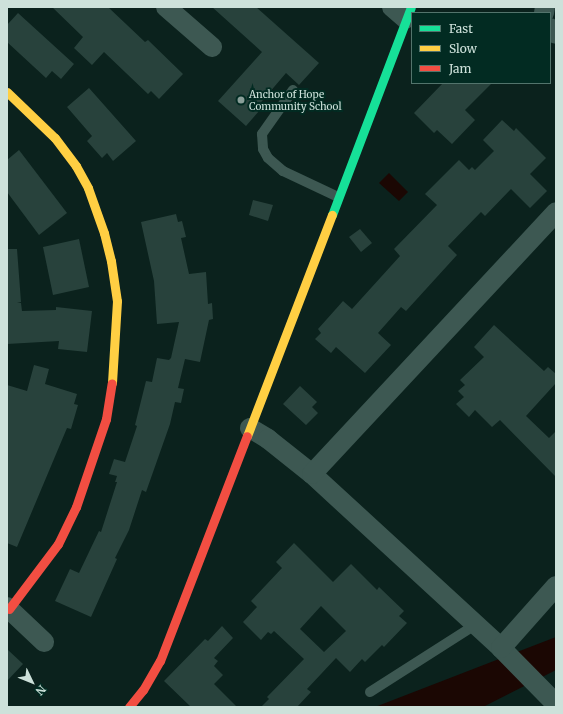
<!DOCTYPE html>
<html>
<head>
<meta charset="utf-8">
<style>
	body { margin:0 }
	#map { position:relative; width:563px; height:714px; overflow:hidden; background:#0b221d; font-family:Merriweather,serif }
	div>[style] { position:absolute }
	.water>* { inset:0; background:#1b0703 }
	.building>* { inset:0; background:#28423c }
	.lane>* { height:10px; margin:-5px; padding:0 5px; transform-origin:5px; border-radius:5px; background:#3d5852 }
	.street>* { height:20px; margin:-10px; padding:0 10px; transform-origin:10px; border-radius:10px; background:#3d5852 }
	.fast>* { height:9px; margin:-4.5px; padding:0 4.5px; transform-origin:4.5px; border-radius:4.5px; background:#16e098 }
	.slow>* { height:9px; margin:-4.5px; padding:0 4.5px; transform-origin:4.5px; border-radius:4.5px; background:#ffcf43 }
	.jam>* { height:9px; margin:-4.5px; padding:0 4.5px; transform-origin:4.5px; border-radius:4.5px; background:#f24e42 }
	.dots>* { width:11px; height:11px; translate:-50% -50%; box-sizing:border-box; border:2px solid #022b22; border-radius:50% }
	span { translate:-50% -50%; white-space:nowrap; text-align:center; line-height:1.15; -webkit-text-stroke:4px #022b22; paint-order:stroke }
	.poi-label { font-size:10px; color:#cde1da }
	.left { translate:0 -50%; text-align:left }
	.frame { position:absolute; inset:0; border:8px solid #cde1da; pointer-events:none }
	.legend { position:absolute; left:411px; top:12px; width:140px; height:72px; box-sizing:border-box; background:#022b22; border:1px solid #53746c; margin:0; padding:5px 7px; list-style:none; font-size:12px; color:#cde1da }
	.legend li { display:flex; align-items:center; gap:8px; height:20px }
	.legend b { width:20px; border:1px solid #53746c }
	.north { position:absolute; left:12px; top:662px; width:40px; height:40px; -webkit-text-stroke:3px #022b22; paint-order:stroke; rotate:133deg; font-size:11px; font-weight:700; line-height:16px; text-align:center; color:#cde1da }
	.north::after { content:''; display:block; margin:auto; width:14px; height:18px; background:#cde1da; clip-path:polygon(50% 0,100% 100%,50% 72%,0 100%) }
</style>
</head>
<body>
<div id="map">
	<div class="water">
		<i style="clip-path:polygon(389px 173px,408px 192px,399px 201px,379px 183px)"></i>
		<i style="clip-path:polygon(556px 637px,556px 670px,483px 707px,375px 707px)"></i>
	</div>
	<div class="building">
		<i style="clip-path:polygon(52px 7px,108px 7px,145px 42px,148px 40px,183px 74px,159px 99px,151px 91px,148px 94px,104px 52px,92px 65px,74px 48px,83px 37px)"></i>
		<i style="clip-path:polygon(212px 7px,256px 7px,319px 63px,299px 85px,286px 73px,257px 107px,260px 110px,246px 126px,218px 101px,262px 52px)"></i>
		<i style="clip-path:polygon(18px 13px,74px 64px,61px 79px,52px 71px,46px 78px,7px 42px,7px 25px)"></i>
		<i style="clip-path:polygon(443px 83px,492px 83px,465px 110px,475px 120px,452px 144px,437px 130px,434px 133px,414px 113px)"></i>
		<i style="clip-path:polygon(89px 88px,136px 141px,113px 161px,107px 153px,102px 158px,87px 141px,92px 136px,67px 107px)"></i>
		<i style="clip-path:polygon(502px 120px,514px 131px,516px 128px,546px 158px,530px 174px,547px 191px,530px 208px,511px 189px,485px 216px,481px 212px,448px 246px,457px 255px,406px 311px,401px 307px,378px 333px,391px 345px,365px 373px,336px 347px,331px 353px,315px 339px,321px 333px,318px 329px,343px 301px,352px 309px,400px 256px,394px 249px,437px 205px,425px 194px,459px 160px,469px 170px,472px 167px,475px 170px,494px 151px,483px 140px)"></i>
		<i style="clip-path:polygon(19px 150px,67px 213px,39px 235px,7px 192px,7px 160px)"></i>
		<i style="clip-path:polygon(253px 200px,273px 205px,268px 221px,249px 215px)"></i>
		<i style="clip-path:polygon(176px 214px,178px 222px,182px 221px,186px 237px,181px 238px,189px 274px,206px 272px,208px 304px,212px 303px,213px 319px,209px 320px,200px 362px,185px 359px,178px 388px,184px 389px,181px 403px,175px 402px,170px 424px,146px 492px,142px 490px,129px 530px,115px 558px,117px 559px,91px 617px,55px 601px,70px 569px,79px 573px,99px 531px,101px 532px,117px 482px,115px 482px,117px 476px,109px 474px,114px 459px,125px 462px,137px 426px,135px 425px,146px 381px,152px 382px,157px 358px,169px 360px,171px 358px,179px 322px,157px 324px,154px 281px,141px 222px)"></i>
		<i style="clip-path:polygon(360px 229px,372px 243px,361px 252px,349px 237px)"></i>
		<i style="clip-path:polygon(79px 239px,89px 287px,53px 295px,43px 247px)"></i>
		<i style="clip-path:polygon(7px 249px,17px 249px,21px 302px,17px 303px,21px 303px,22px 311px,56px 310px,56px 307px,92px 311px,87px 352px,58px 349px,59px 341px,7px 344px)"></i>
		<i style="clip-path:polygon(494px 325px,544px 371px,548px 367px,556px 374px,556px 383px,526px 416px,549px 438px,556px 431px,556px 477px,500px 420px,492px 427px,475px 410px,469px 417px,456px 404px,464px 397px,458px 391px,465px 385px,460px 380px,484px 357px,474px 347px)"></i>
		<i style="clip-path:polygon(34px 365px,49px 369px,45px 384px,77px 394px,74px 404px,78px 405px,71px 429px,67px 428px,17px 547px,7px 543px,7px 385px,27px 391px)"></i>
		<i style="clip-path:polygon(300px 386px,317px 402px,312px 407px,318px 413px,306px 425px,283px 404px)"></i>
		<i style="clip-path:polygon(evenodd,294px 543px,333px 582px,351px 564px,377px 590px,379px 587px,404px 611px,399px 616px,407px 623px,384px 647px,382px 645px,365px 662px,362px 659px,350px 672px,336px 658px,307px 689px,311px 692px,297px 707px,261px 707px,269px 699px,267px 697px,304px 659px,274px 631px,271px 634px,268px 632px,261px 640px,243px 622px,257px 607px,251px 601px,282px 568px,276px 562px,294px 543px,321px 606px,346px 631px,324px 652px,300px 629px,321px 606px)"></i>
		<i style="clip-path:polygon(222px 626px,233px 638px,214px 658px,218px 661px,214px 666px,223px 675px,214px 684px,237px 707px,191px 707px,164px 681px,205px 639px,208px 641px)"></i>
		<i style="clip-path:polygon(7px 649px,23px 664px,7px 681px)"></i>
	</div>
	<div class="lane">
		<i style="left:293px;top:90px;width:54px;rotate:125.2deg"></i>
		<i style="left:262px;top:134px;width:15px;rotate:86deg"></i>
		<i style="left:263px;top:149px;width:10px;rotate:61deg"></i>
		<i style="left:268px;top:158px;width:20px;rotate:41deg"></i>
		<i style="left:283px;top:171px;width:61px;rotate:25.3deg"></i>
		<i style="left:370px;top:692px;width:125px;rotate:-32.5deg"></i>
	</div>
	<div class="street">
		<i style="left:166px;top:7px;width:61px;rotate:41deg"></i>
		<i style="left:392px;top:7px;width:18px;rotate:41deg"></i>
		<i style="left:544px;top:13px;width:6px;rotate:-81deg"></i>
		<i style="left:550px;top:28px;width:8px;rotate:45deg"></i>
		<i style="left:250px;top:428px;width:21px;rotate:31deg"></i>
		<i style="left:268px;top:439px;width:56px;rotate:38.5deg"></i>
		<i style="left:312px;top:474px;width:257px;rotate:42.6deg"></i>
		<i style="left:501px;top:648px;width:78px;rotate:45.5deg"></i>
		<i style="left:312px;top:474px;width:358px;rotate:-47deg"></i>
		<i style="left:7px;top:607px;width:51px;rotate:43.4deg"></i>
		<i style="left:501px;top:648px;width:83px;rotate:-48.4deg"></i>
	</div>
	<div class="fast">
		<i style="left:332px;top:215px;width:222px;rotate:-69.2deg"></i>
	</div>
	<div class="slow">
		<i style="left:7px;top:92px;width:66px;rotate:43.8deg"></i>
		<i style="left:55px;top:138px;width:35px;rotate:53deg"></i>
		<i style="left:76px;top:166px;width:25px;rotate:61deg"></i>
		<i style="left:88px;top:188px;width:48px;rotate:70.4deg"></i>
		<i style="left:104px;top:233px;width:29px;rotate:76deg"></i>
		<i style="left:111px;top:261px;width:40px;rotate:81.5deg"></i>
		<i style="left:117px;top:301px;width:82px;rotate:93.5deg"></i>
		<i style="left:247px;top:436px;width:237px;rotate:-69deg"></i>
	</div>
	<div class="jam">
		<i style="left:9px;top:609px;width:81px;rotate:-53deg"></i>
		<i style="left:58px;top:544px;width:41px;rotate:-64.1deg"></i>
		<i style="left:76px;top:507px;width:93px;rotate:-71.2deg"></i>
		<i style="left:106px;top:419px;width:36px;rotate:-81deg"></i>
		<i style="left:129px;top:707px;width:22px;rotate:-51deg"></i>
		<i style="left:143px;top:690px;width:34px;rotate:-60deg"></i>
		<i style="left:160px;top:661px;width:241px;rotate:-68.9deg"></i>
	</div>
	<div class="dots">
		<i style="left:241px;top:100px;background:#899e98"></i>
	</div>
	<div class="poi-label">
		<span class="left" style="left:249px;top:100px">Anchor of Hope<br>Community School</span>
	</div>
	<div class="frame"></div>
	<ul class="legend">
	<li><b style="height:5px;background:#16e098"></b>Fast</li>
	<li><b style="height:5px;background:#ffcf43"></b>Slow</li>
	<li><b style="height:5px;background:#f24e42"></b>Jam</li>
	</ul>
	<div class="north">N</div>
</div>
</body>
</html>
